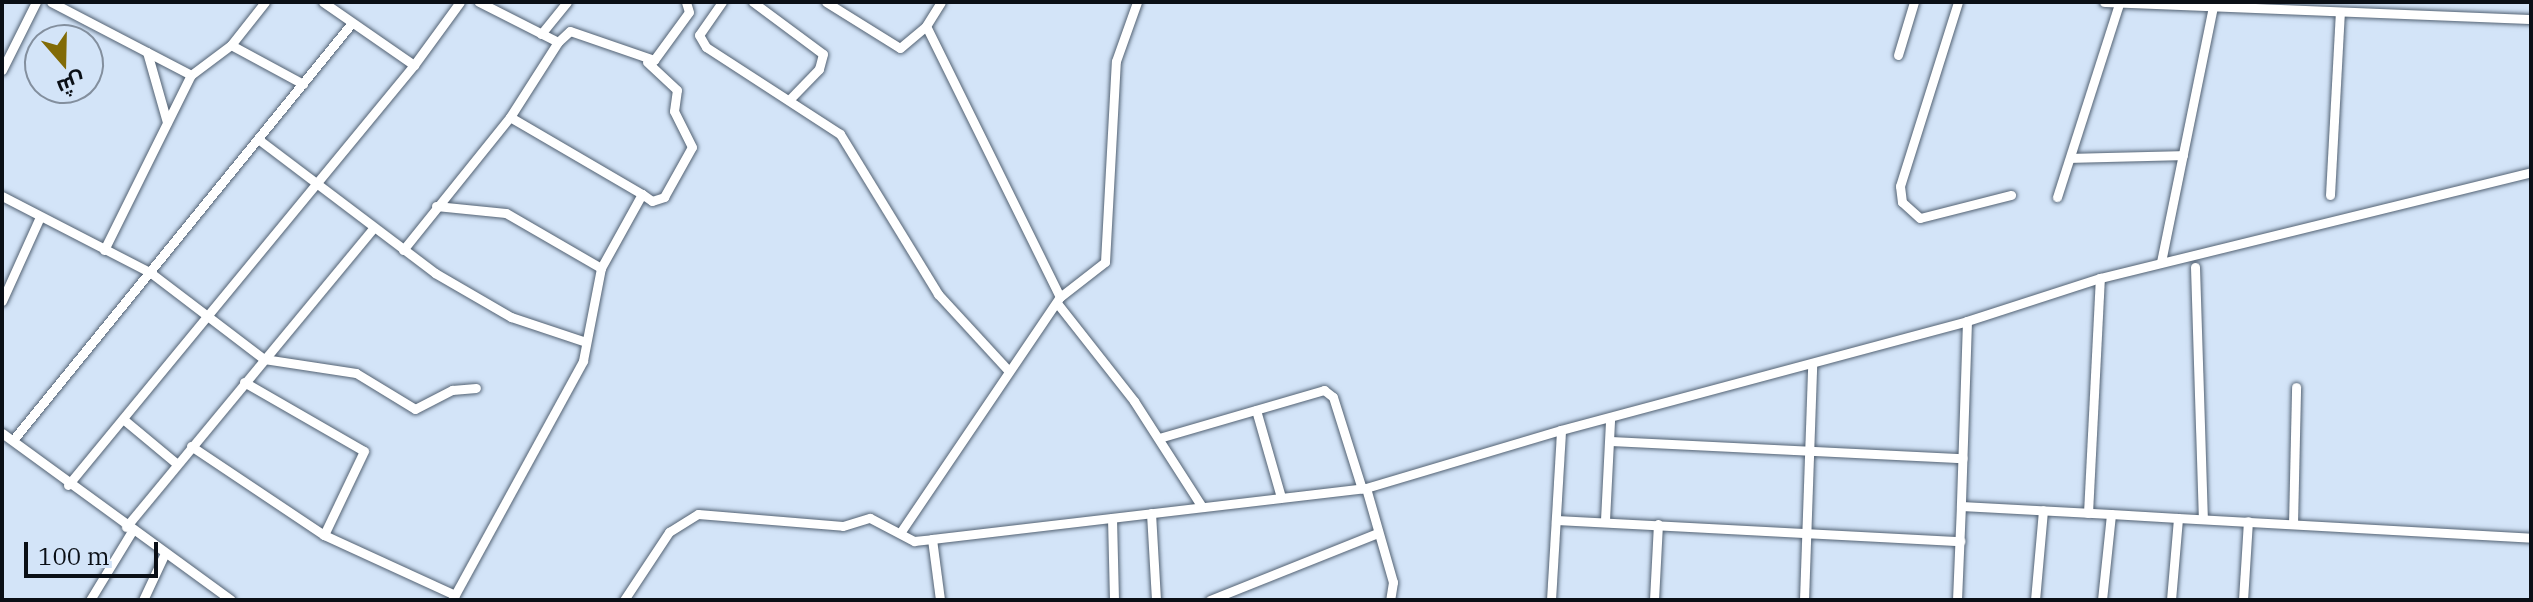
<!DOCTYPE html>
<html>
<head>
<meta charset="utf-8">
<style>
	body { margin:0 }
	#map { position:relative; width:2533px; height:602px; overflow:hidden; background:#d3e4f8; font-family:"IBM Plex Serif",Cairo,serif }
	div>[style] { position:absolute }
	.roads { filter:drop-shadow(0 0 2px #536273) drop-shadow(0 0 2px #536273) }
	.street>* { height:9px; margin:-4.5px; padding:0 4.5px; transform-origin:4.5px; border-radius:4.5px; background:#fff }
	span { translate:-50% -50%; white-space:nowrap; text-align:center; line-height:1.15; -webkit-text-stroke:7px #d3e4f8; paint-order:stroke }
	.frame { position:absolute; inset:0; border:4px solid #0a0f16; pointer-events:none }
	.north { position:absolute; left:24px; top:24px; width:80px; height:80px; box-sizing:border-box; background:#d3e4f8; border:2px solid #838f9e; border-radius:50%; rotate:160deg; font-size:22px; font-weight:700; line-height:32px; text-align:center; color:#0a0f16 }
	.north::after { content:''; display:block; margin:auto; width:28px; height:36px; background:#826b06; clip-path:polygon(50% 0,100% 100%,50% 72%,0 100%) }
	.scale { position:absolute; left:24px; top:542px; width:134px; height:36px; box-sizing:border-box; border:4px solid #0a0f16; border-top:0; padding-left:10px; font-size:24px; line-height:28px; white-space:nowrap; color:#0a0f16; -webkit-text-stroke:6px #d3e4f8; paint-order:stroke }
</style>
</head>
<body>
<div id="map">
	<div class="roads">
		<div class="street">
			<i style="left:51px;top:2px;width:158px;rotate:27.5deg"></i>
			<i style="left:323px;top:2px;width:111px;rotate:34.7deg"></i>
			<i style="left:414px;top:65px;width:78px;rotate:-53.9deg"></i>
			<i style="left:722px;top:2px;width:40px;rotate:124.9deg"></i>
			<i style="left:699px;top:35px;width:14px;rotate:60deg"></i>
			<i style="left:706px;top:47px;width:160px;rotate:33deg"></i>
			<i style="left:840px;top:134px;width:188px;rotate:58.5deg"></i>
			<i style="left:938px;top:294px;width:103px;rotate:47.4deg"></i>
			<i style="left:753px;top:2px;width:87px;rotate:36.6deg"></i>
			<i style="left:823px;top:54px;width:16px;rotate:105deg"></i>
			<i style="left:819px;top:69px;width:43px;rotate:134.1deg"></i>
			<i style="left:826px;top:2px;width:87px;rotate:31.9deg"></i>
			<i style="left:900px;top:48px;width:34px;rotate:-40deg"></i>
			<i style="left:1958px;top:2px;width:193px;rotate:107.5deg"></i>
			<i style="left:1900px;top:186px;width:16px;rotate:83deg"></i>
			<i style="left:1902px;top:202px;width:24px;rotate:42deg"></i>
			<i style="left:1920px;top:218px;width:94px;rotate:-14.2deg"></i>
			<i style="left:2104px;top:2px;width:427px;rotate:2.3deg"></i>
			<i style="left:541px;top:34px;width:41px;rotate:-50.9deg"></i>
			<i style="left:558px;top:42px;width:16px;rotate:-43deg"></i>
			<i style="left:570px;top:31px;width:89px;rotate:19deg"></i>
			<i style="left:654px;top:60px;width:59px;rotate:-53.9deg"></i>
			<i style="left:689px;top:12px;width:10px;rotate:-107deg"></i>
			<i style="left:231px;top:45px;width:82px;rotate:28.4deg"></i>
			<i style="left:147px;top:52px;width:73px;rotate:74.1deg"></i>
			<i style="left:1898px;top:55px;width:55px;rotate:-73.2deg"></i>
			<i style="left:2px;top:70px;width:76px;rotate:-63.4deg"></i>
			<i style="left:510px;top:117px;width:153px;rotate:30.3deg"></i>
			<i style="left:642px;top:194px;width:85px;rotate:119deg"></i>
			<i style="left:258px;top:139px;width:222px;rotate:37.1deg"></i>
			<i style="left:435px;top:273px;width:88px;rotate:30.1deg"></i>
			<i style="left:511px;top:317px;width:79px;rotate:18.4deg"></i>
			<i style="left:2071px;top:158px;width:112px;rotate:-1.5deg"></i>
			<i style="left:642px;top:194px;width:12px;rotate:35deg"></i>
			<i style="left:652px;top:201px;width:13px;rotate:-18deg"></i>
			<i style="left:664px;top:197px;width:57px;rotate:-60.8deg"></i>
			<i style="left:692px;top:147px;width:40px;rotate:-116.6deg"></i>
			<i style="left:674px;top:111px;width:21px;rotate:-82deg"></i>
			<i style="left:677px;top:90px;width:41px;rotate:-137deg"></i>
			<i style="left:2330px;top:195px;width:183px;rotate:-86.9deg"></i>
			<i style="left:2px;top:196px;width:168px;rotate:27.3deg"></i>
			<i style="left:151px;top:273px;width:142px;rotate:37.3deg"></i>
			<i style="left:264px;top:359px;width:93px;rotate:8.7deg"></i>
			<i style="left:356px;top:373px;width:69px;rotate:31.4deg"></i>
			<i style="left:415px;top:409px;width:42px;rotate:-27.2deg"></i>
			<i style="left:452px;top:390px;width:24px;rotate:-5deg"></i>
			<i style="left:2057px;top:197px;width:203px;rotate:-72.2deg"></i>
			<i style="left:436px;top:206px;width:70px;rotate:5.7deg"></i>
			<i style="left:506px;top:213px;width:110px;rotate:30.1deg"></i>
			<i style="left:601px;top:268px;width:95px;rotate:101deg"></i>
			<i style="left:583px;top:361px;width:273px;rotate:118.7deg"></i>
			<i style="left:104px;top:250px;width:195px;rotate:-63.6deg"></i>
			<i style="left:191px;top:75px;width:50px;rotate:-36.9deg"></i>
			<i style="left:231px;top:45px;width:55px;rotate:-51.7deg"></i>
			<i style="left:403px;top:250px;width:171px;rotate:-51.2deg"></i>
			<i style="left:510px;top:117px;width:89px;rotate:-57.4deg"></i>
			<i style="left:558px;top:42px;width:89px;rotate:-153.1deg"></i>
			<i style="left:2161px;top:262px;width:260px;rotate:-78.5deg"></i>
			<i style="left:2195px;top:267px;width:252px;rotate:88.2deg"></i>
			<i style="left:1060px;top:297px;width:57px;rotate:-37.9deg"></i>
			<i style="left:1105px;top:262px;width:201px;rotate:-86.9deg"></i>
			<i style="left:1116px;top:61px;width:63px;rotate:-70.4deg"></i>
			<i style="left:2px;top:301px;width:92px;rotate:-65.7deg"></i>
			<i style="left:1057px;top:303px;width:125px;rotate:51.8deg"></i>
			<i style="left:1134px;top:401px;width:126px;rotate:57.3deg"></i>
			<i style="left:1967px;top:321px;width:140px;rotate:-17.9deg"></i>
			<i style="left:2100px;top:278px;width:444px;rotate:-13.8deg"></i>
			<i style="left:244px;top:382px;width:138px;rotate:29.9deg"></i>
			<i style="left:364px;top:451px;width:93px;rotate:115.5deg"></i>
			<i style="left:1256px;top:410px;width:91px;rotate:74deg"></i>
			<i style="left:123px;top:419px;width:70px;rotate:39.8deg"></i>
			<i style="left:2px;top:433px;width:283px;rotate:36.1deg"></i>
			<i style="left:1159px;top:438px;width:172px;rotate:-16.2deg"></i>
			<i style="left:1324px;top:390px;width:11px;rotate:38deg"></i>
			<i style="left:1333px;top:397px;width:96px;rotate:72.5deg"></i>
			<i style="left:13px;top:440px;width:536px;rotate:-50.91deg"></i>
			<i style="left:1610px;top:441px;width:353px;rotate:2.8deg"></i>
			<i style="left:191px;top:446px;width:160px;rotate:33.8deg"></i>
			<i style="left:324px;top:535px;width:144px;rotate:24.6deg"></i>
			<i style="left:68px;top:485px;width:544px;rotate:-50.52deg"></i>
			<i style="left:1366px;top:488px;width:98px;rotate:74deg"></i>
			<i style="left:1393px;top:582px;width:18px;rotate:99deg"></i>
			<i style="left:1151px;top:513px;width:87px;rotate:86.7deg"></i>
			<i style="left:2088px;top:513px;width:235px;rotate:-87.1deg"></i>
			<i style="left:1112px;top:518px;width:82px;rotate:88.6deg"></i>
			<i style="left:1556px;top:520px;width:405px;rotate:3deg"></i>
			<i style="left:1605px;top:520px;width:100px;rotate:-87.1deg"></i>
			<i style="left:2293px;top:524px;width:137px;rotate:-88.7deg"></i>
			<i style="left:126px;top:527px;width:388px;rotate:-50.4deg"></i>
			<i style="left:900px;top:533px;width:285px;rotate:-55.9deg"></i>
			<i style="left:1060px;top:297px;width:302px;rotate:-116.3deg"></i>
			<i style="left:926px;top:26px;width:28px;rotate:-58deg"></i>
			<i style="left:932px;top:539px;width:62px;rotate:82.5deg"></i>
			<i style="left:90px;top:600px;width:81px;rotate:-58.7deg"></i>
			<i style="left:143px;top:600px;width:52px;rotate:-64.9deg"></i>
			<i style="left:624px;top:600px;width:82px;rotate:-56.5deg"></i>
			<i style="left:669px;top:532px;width:34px;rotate:-32deg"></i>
			<i style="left:698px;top:514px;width:145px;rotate:4.7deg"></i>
			<i style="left:843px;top:526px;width:28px;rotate:-17deg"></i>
			<i style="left:870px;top:518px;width:50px;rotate:27.6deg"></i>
			<i style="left:914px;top:541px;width:18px;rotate:-6deg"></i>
			<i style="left:932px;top:539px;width:437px;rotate:-6.7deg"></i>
			<i style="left:1366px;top:488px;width:203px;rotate:-16.6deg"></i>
			<i style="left:1210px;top:600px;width:178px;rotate:-21.8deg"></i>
			<i style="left:1551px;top:600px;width:170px;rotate:-86.6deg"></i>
			<i style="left:1561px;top:430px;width:420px;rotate:-15deg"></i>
			<i style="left:1967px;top:321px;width:185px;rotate:91.9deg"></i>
			<i style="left:1654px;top:600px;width:76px;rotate:-87deg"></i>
			<i style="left:1804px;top:600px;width:234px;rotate:-88deg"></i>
			<i style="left:1957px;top:600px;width:94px;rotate:-87.6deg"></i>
			<i style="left:1961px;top:506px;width:150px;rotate:3.1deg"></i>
			<i style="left:2035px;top:600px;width:90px;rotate:-84.9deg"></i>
			<i style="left:2102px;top:600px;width:86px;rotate:-84deg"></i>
			<i style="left:2111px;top:514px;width:67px;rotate:3.4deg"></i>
			<i style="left:2171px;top:600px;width:82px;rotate:-85.1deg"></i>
			<i style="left:2178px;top:518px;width:354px;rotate:3.2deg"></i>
			<i style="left:2243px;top:600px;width:79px;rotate:-86.4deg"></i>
		</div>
	</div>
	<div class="frame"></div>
	<div class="north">ش</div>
	<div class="scale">100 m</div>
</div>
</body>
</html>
